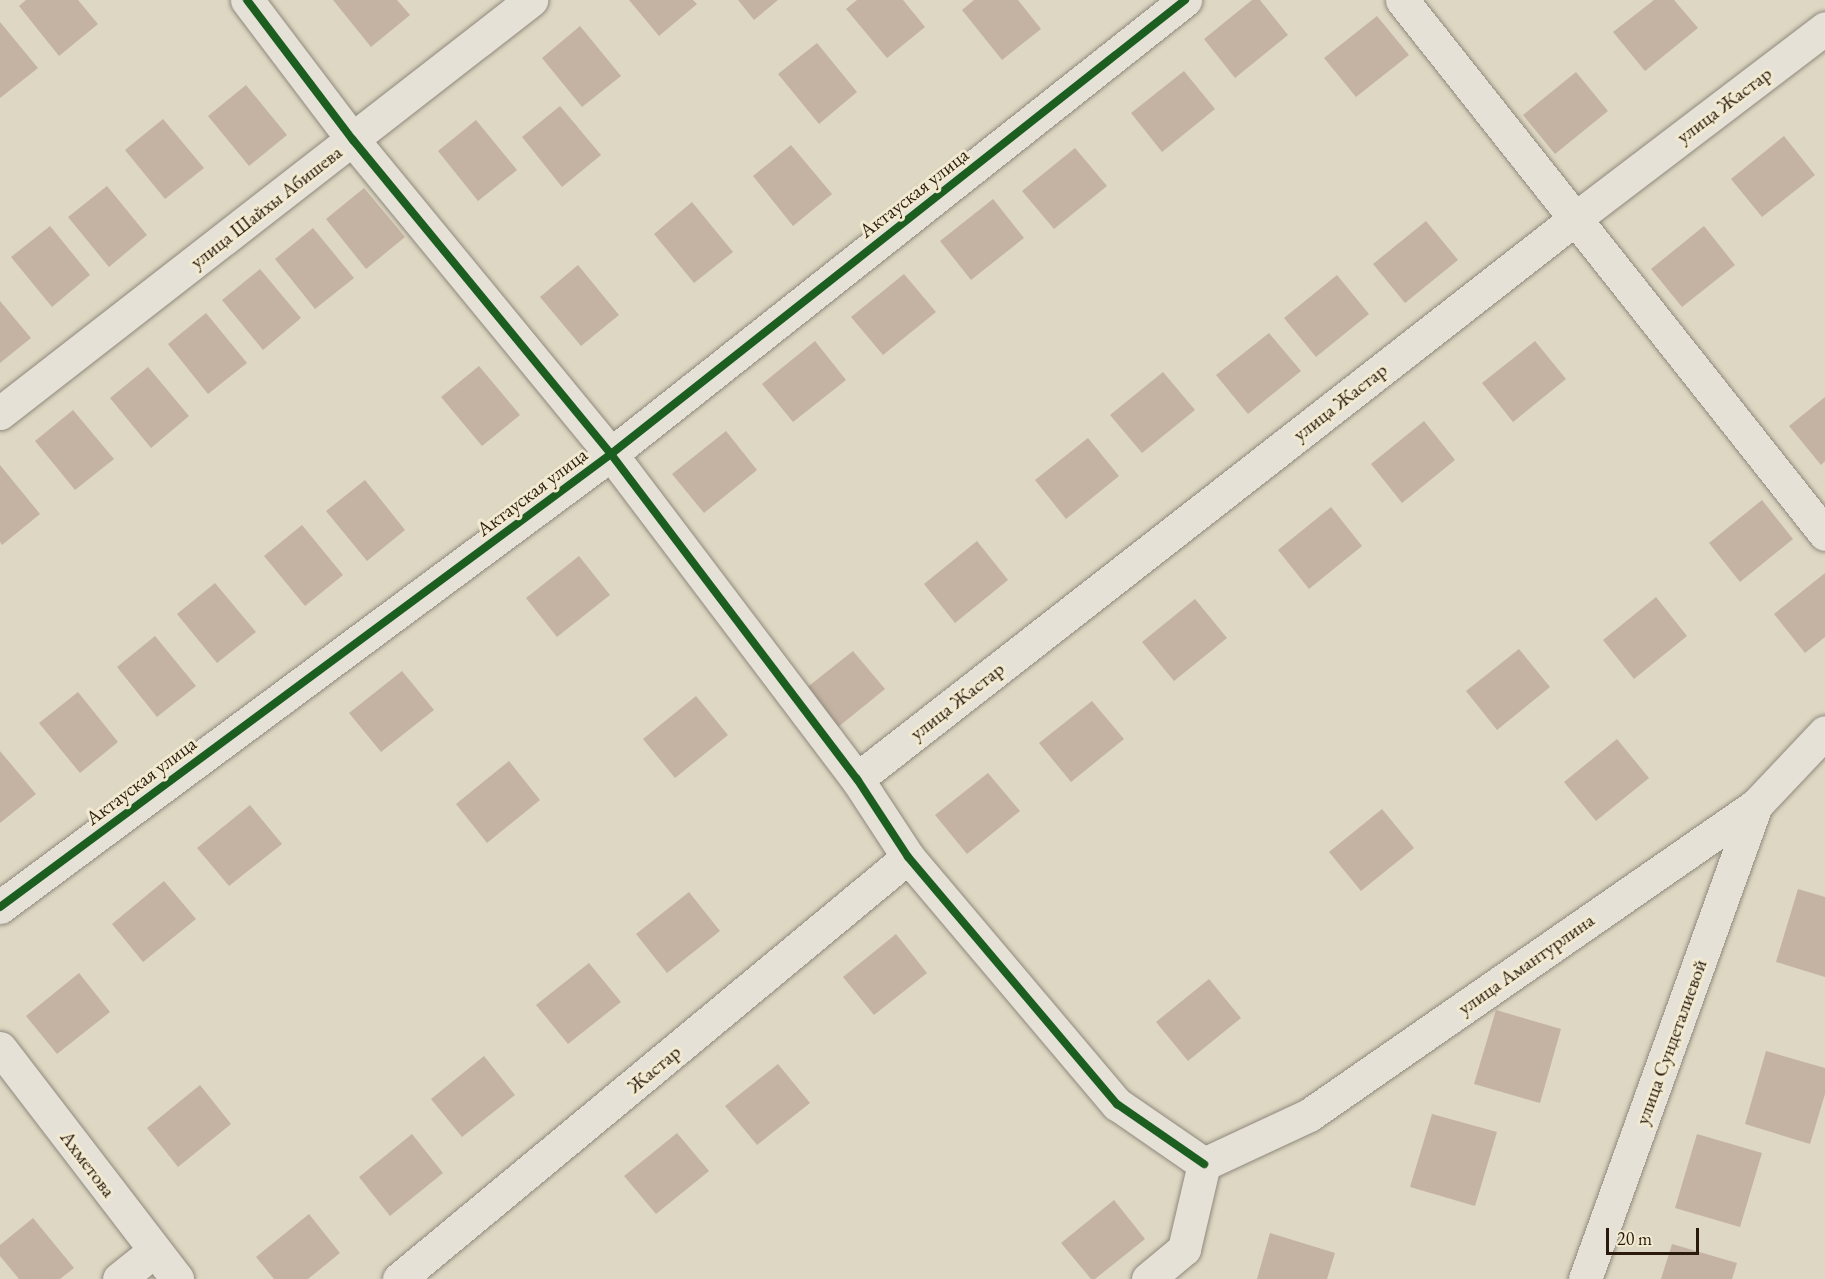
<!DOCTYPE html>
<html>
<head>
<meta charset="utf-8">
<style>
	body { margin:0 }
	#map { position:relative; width:1825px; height:1279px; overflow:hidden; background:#ded7c3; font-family:"EB Garamond",serif }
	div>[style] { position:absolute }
	.building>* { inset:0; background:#c4b3a3 }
	.roads { filter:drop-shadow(0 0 2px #8f897c) drop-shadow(0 0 2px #8f897c) }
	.street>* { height:33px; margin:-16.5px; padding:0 16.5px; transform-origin:16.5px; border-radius:16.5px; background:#e5e1d7 }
	.cycleway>* { height:8px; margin:-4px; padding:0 4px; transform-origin:4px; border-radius:4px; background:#1b5e20 }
	span { translate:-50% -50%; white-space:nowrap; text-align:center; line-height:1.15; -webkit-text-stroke:6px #f1e9d0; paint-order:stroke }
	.street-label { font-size:20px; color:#291a0c }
	.scale { position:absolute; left:1606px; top:1228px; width:93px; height:27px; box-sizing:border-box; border:3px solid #291a0c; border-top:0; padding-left:8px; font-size:18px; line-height:21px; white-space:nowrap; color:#291a0c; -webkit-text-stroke:4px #f1e9d0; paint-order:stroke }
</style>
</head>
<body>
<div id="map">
	<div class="building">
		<i style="clip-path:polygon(26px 0,78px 0,98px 24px,59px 56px,19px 6px)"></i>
		<i style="clip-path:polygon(333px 0,397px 0,410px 15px,371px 47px)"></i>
		<i style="clip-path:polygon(629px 0,693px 0,697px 4px,659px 36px)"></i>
		<i style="clip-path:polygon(738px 0,778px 0,754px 20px)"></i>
		<i style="clip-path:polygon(857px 0,903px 0,925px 27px,887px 58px,846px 9px)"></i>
		<i style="clip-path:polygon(974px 0,1018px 0,1041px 29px,1002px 60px,962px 10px)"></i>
		<i style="clip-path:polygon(1252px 0,1260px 0,1288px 35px,1235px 78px,1204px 39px)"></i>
		<i style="clip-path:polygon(1654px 0,1674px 0,1698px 28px,1645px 71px,1613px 32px)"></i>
		<i style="clip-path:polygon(1377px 16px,1409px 55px,1356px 97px,1324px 58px)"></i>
		<i style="clip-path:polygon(0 22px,38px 68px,0 98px)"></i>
		<i style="clip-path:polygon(580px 26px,621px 76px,582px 107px,542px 58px)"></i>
		<i style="clip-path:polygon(817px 43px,857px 92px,819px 124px,778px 74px)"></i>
		<i style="clip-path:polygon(1184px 71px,1215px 109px,1162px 152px,1131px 113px)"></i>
		<i style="clip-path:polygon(1576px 72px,1608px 111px,1555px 154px,1523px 115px)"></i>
		<i style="clip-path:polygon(246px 85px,287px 135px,249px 166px,208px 116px)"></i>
		<i style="clip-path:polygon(560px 106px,601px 155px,562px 187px,522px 137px)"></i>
		<i style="clip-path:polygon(163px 119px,204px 168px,165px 199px,125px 150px)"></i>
		<i style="clip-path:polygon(476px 120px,517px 170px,478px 201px,438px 151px)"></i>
		<i style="clip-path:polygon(1784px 136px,1815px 175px,1762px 217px,1731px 179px)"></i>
		<i style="clip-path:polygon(791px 145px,832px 194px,793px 226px,753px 176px)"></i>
		<i style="clip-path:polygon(1075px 148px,1107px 186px,1054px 229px,1022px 191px)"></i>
		<i style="clip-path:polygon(107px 186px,147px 235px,109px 267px,68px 217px)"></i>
		<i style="clip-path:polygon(364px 188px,405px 237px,366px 269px,326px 219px)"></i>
		<i style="clip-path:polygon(993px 199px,1024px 238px,971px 280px,940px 241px)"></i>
		<i style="clip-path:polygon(692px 202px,733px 252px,694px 283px,654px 234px)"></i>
		<i style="clip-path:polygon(1426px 221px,1458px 260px,1405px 303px,1373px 264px)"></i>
		<i style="clip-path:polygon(50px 226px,90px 275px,52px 307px,11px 257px)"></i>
		<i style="clip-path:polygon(1704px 226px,1735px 265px,1682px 307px,1651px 269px)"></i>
		<i style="clip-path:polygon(313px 228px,354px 278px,315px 309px,275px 259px)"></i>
		<i style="clip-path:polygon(578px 265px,619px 315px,581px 346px,540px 297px)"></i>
		<i style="clip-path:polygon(260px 269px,301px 318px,263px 350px,222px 300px)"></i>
		<i style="clip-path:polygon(904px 274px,936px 312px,883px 355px,851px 317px)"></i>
		<i style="clip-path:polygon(1337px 275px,1369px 314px,1316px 357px,1284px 318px)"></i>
		<i style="clip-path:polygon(0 301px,31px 338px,0 363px)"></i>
		<i style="clip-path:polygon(206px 313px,247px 363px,208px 394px,168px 344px)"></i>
		<i style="clip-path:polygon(1269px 333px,1301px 371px,1248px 414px,1216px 375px)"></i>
		<i style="clip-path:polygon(815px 341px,846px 380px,793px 422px,762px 384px)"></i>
		<i style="clip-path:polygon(1535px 341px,1566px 379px,1513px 422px,1482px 383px)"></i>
		<i style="clip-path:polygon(479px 366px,520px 415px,482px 446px,441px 397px)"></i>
		<i style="clip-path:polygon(148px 367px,189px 416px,151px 448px,110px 398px)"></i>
		<i style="clip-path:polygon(1163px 372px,1195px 410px,1142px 453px,1110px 415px)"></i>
		<i style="clip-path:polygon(1825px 397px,1825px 461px,1821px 465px,1789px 426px)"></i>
		<i style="clip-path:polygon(73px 410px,114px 459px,75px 490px,35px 441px)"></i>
		<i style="clip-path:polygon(1424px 421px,1455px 460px,1402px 503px,1371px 464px)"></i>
		<i style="clip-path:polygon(726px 431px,757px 470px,704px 513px,672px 474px)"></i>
		<i style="clip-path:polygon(1088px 438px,1119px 476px,1066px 519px,1035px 480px)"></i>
		<i style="clip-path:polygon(0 465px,40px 514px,2px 545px,0 542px)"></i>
		<i style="clip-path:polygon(365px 480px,405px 530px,367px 561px,326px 511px)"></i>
		<i style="clip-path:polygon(1762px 500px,1793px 539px,1740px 582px,1709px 543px)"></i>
		<i style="clip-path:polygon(1331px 507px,1362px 546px,1309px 589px,1278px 550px)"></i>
		<i style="clip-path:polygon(302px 525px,343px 575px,305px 606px,264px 556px)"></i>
		<i style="clip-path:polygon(977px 541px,1008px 580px,955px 623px,924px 584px)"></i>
		<i style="clip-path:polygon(579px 556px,610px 595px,557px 637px,526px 598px)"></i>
		<i style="clip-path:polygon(1825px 573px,1825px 637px,1805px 653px,1774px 614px)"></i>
		<i style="clip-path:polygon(215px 583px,256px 632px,217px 663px,177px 614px)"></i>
		<i style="clip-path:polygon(1656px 597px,1687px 636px,1634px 679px,1603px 640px)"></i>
		<i style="clip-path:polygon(1195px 599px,1227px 638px,1174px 681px,1142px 642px)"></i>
		<i style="clip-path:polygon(155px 636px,196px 686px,157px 717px,117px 667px)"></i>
		<i style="clip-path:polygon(1519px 649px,1550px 687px,1497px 730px,1466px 691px)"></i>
		<i style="clip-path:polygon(853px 651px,885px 689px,832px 732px,800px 693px)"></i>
		<i style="clip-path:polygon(402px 671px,434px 710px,381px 752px,349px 713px)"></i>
		<i style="clip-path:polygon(78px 692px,118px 742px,80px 773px,39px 723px)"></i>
		<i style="clip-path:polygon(696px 696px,728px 735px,675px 778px,643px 739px)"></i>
		<i style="clip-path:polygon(1092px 701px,1124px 739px,1071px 782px,1039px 743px)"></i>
		<i style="clip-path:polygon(1617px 739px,1649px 778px,1596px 821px,1564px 782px)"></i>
		<i style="clip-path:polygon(0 751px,36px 794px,0 823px)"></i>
		<i style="clip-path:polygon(509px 761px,540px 800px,487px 843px,456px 804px)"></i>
		<i style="clip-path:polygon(988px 773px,1020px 811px,967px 854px,935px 815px)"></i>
		<i style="clip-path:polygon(250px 805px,282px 844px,229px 886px,197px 848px)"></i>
		<i style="clip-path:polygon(1382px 809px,1414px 848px,1361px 891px,1329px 852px)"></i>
		<i style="clip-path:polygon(164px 881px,196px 919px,143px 962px,112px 924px)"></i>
		<i style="clip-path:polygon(1798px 889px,1825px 897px,1825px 977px,1776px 962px)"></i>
		<i style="clip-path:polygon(689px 892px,720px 931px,667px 973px,636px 934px)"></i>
		<i style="clip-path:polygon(896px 934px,927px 973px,874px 1015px,843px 977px)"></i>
		<i style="clip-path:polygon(589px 963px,621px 1002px,568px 1044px,536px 1005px)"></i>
		<i style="clip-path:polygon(79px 973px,110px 1012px,57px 1054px,26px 1016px)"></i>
		<i style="clip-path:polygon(1209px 979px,1241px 1018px,1188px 1061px,1156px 1022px)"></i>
		<i style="clip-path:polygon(1496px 1010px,1561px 1029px,1540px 1103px,1474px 1084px)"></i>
		<i style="clip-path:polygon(1766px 1051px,1825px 1068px,1825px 1094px,1810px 1144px,1745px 1124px)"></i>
		<i style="clip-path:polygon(484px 1056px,515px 1095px,462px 1137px,431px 1099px)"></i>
		<i style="clip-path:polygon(778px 1064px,810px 1103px,757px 1145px,725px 1106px)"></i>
		<i style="clip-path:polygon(200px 1085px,231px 1124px,178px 1167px,147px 1128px)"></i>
		<i style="clip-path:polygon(1432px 1114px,1497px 1132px,1475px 1206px,1410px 1187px)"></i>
		<i style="clip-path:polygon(677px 1133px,709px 1171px,656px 1214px,624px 1176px)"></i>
		<i style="clip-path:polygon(412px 1134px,443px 1173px,390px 1216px,359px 1177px)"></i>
		<i style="clip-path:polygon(1697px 1134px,1762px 1153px,1740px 1227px,1675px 1208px)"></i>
		<i style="clip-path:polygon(1114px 1200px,1145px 1239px,1095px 1279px,1091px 1279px,1061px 1243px)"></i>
		<i style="clip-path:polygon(309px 1214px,340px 1253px,308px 1279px,274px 1279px,256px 1257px)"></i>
		<i style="clip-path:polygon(33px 1218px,74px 1268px,60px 1279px,19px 1279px,0 1256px,0 1245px)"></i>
		<i style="clip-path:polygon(1270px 1233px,1335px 1253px,1327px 1279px,1257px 1279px)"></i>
		<i style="clip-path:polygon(1672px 1244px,1737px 1263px,1732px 1279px,1661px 1279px)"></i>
	</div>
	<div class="roads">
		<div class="street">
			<i style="left:247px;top:0;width:176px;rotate:52.9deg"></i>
			<i style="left:353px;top:140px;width:406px;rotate:50.6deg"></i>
			<i style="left:611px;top:454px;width:408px;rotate:52.9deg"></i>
			<i style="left:857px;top:779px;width:93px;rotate:56.8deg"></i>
			<i style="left:908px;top:857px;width:324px;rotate:49.8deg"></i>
			<i style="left:1117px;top:1104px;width:106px;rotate:34.6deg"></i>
			<i style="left:1402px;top:0;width:681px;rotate:51.62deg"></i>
			<i style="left:0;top:413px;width:673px;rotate:-37.87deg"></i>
			<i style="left:857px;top:779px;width:912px;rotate:-37.96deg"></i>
			<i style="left:1576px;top:218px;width:313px;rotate:-37.3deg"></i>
			<i style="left:0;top:907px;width:761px;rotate:-36.55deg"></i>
			<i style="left:611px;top:454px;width:732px;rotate:-38.34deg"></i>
			<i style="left:0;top:1048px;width:291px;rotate:52.5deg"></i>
			<i style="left:1204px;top:1164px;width:116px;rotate:-25deg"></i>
			<i style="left:1309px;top:1115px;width:544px;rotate:-34.74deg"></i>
			<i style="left:1756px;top:805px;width:100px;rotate:-46.6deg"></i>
			<i style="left:119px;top:1279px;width:45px;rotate:-38.7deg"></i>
			<i style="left:399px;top:1279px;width:661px;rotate:-39.66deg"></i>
			<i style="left:1148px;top:1279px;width:47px;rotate:-39.8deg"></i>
			<i style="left:1184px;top:1249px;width:87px;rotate:-76.8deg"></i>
			<i style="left:1585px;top:1279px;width:504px;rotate:-70.16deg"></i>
		</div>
	</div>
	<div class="cycleway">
		<i style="left:247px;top:0;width:176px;rotate:52.9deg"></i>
		<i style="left:353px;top:140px;width:406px;rotate:50.6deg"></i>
		<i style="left:611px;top:454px;width:408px;rotate:52.9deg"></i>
		<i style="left:857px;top:779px;width:93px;rotate:56.8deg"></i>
		<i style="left:908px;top:857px;width:324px;rotate:49.8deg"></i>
		<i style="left:1117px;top:1104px;width:106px;rotate:34.6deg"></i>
		<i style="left:0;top:907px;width:761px;rotate:-36.55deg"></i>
		<i style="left:611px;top:454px;width:732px;rotate:-38.34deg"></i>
	</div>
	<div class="street-label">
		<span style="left:1724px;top:105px;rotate:-37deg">улица Жастар</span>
		<span style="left:914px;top:193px;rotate:-38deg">Актауская улица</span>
		<span style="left:266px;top:207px;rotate:-38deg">улица Шайхы Абишева</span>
		<span style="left:1340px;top:402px;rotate:-38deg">улица Жастар</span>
		<span style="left:532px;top:492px;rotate:-37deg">Актауская улица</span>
		<span style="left:957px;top:701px;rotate:-38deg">улица Жастар</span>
		<span style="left:141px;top:781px;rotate:-37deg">Актауская улица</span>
		<span style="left:1526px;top:964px;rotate:-35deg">улица Амантурлина</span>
		<span style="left:1671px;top:1042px;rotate:-70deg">улица Сундеталиевой</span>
		<span style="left:654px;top:1069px;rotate:-40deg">Жастар</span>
		<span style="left:88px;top:1164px;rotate:53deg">Ахметова</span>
	</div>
	<div class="scale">20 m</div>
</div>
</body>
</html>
